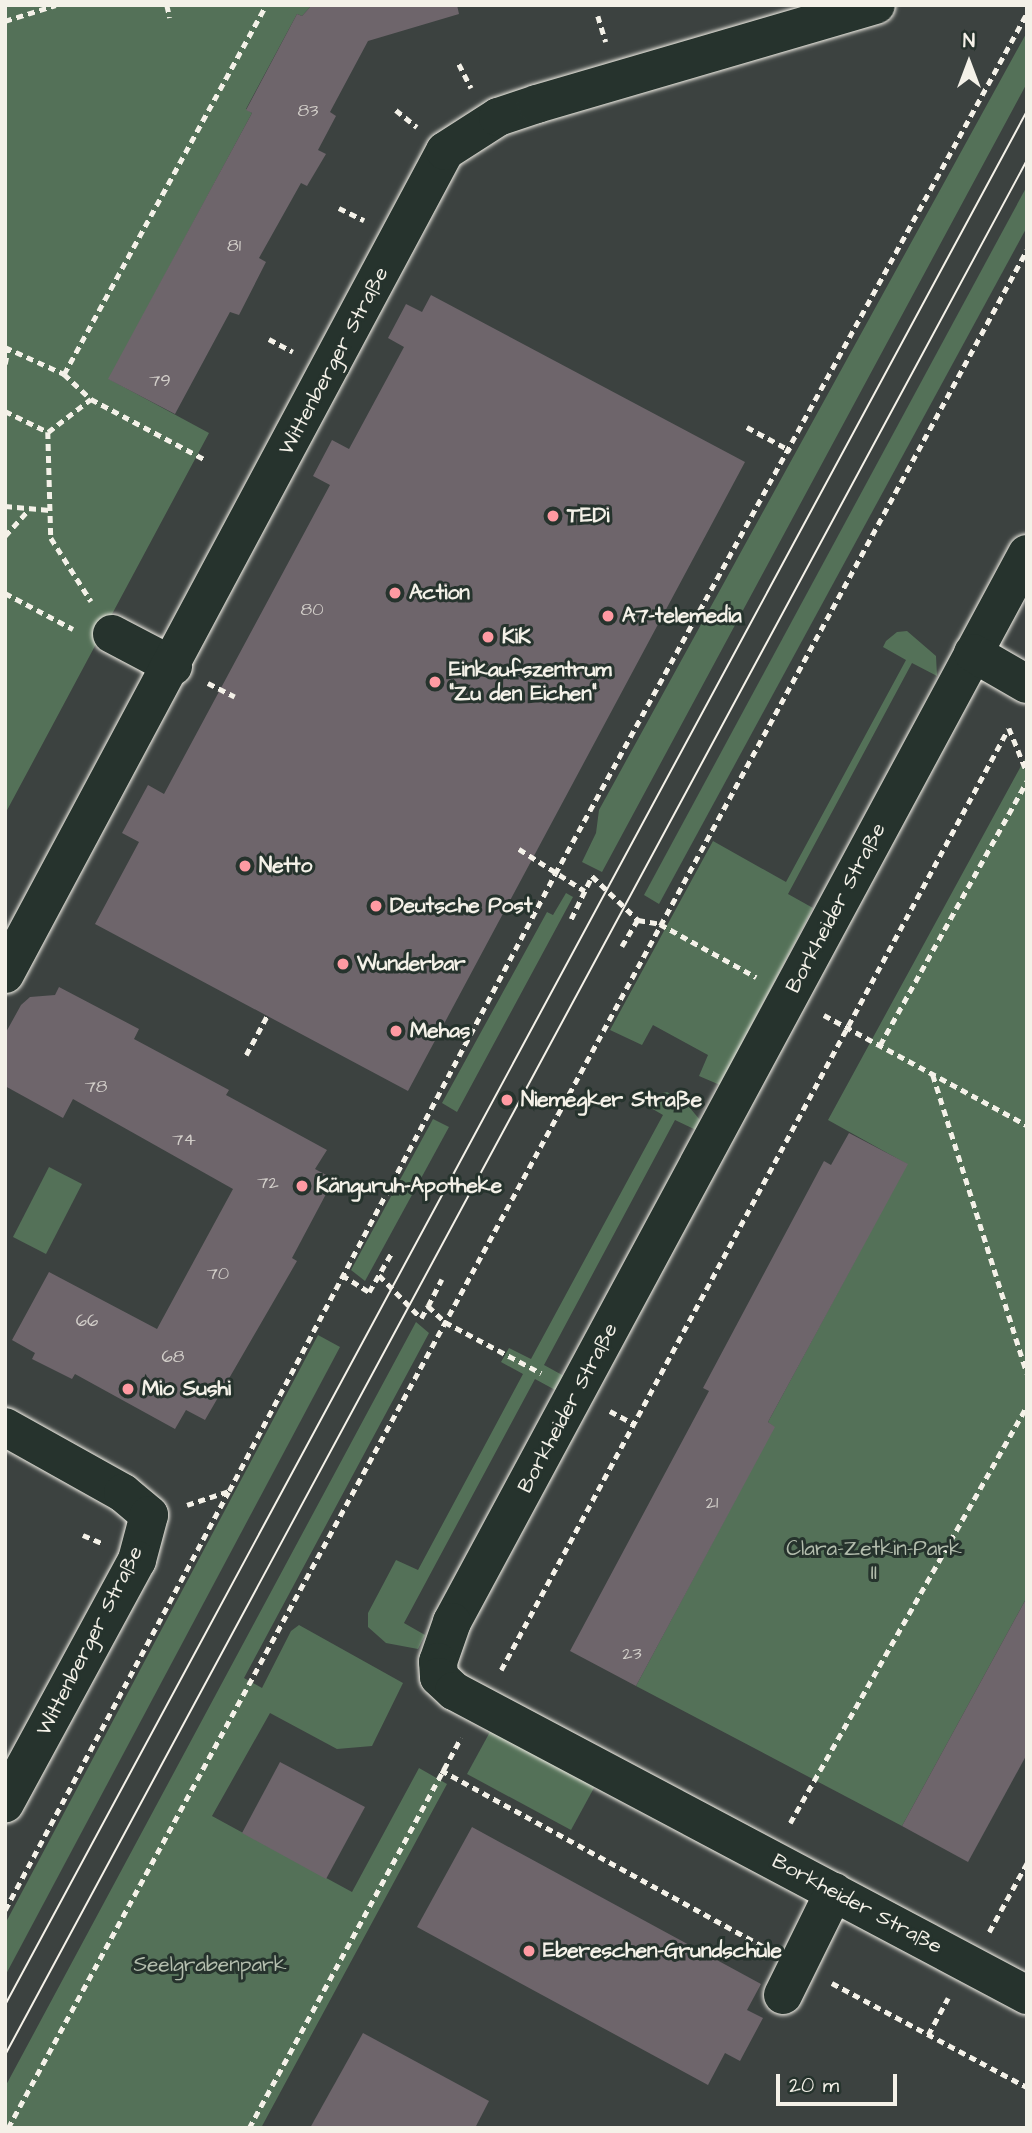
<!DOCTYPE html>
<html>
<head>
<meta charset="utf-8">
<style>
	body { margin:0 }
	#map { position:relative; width:1032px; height:2133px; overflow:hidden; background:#3c4240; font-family:"Architects Daughter",sans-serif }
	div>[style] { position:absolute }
	.green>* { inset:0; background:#547158 }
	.building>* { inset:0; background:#6e656b }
	.path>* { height:4.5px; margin-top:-2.25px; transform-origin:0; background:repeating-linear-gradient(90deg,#f4f1e8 0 7px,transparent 0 12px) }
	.roads { filter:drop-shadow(0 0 2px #f4f1e8) drop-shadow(0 0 2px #f4f1e8) }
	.minor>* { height:38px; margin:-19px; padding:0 19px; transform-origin:19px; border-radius:19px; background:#26332d }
	.tram>* { height:2px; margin:-1px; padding:0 1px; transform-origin:1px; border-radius:1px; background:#f4f1e8 }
	.dots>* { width:19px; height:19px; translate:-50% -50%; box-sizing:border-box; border:4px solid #26332d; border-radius:50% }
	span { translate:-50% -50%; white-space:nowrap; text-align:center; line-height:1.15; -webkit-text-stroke:6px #26332d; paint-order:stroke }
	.number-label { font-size:18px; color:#d2cec9 }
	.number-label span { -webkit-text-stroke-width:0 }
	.street-label { font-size:21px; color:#f4f1e8 }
	.poi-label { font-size:21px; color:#f4f1e8; font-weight:700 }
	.left { translate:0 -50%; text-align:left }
	.park-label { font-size:21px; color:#b4beae }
	.frame { position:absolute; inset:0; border:7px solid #f4f1e8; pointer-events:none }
	.north { position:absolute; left:934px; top:28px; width:70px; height:70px; -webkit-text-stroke:5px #26332d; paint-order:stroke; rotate:0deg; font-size:19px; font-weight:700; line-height:28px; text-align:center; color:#f4f1e8 }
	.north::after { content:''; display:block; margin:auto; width:24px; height:32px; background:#f4f1e8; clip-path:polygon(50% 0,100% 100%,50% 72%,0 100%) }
	.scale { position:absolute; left:776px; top:2074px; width:121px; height:32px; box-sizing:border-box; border:4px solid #f4f1e8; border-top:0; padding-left:9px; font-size:21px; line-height:24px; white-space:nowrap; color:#f4f1e8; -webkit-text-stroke:5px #26332d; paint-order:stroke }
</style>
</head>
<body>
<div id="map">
	<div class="green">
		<i style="clip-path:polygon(5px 5px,312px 5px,302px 16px,297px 14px,246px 109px,252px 113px,109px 379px,209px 433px,5px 814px)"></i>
		<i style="clip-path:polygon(1027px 32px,1027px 83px,602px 872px,582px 862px,596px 833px,599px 810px)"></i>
		<i style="clip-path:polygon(1027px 186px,1027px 227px,659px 904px,644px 895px)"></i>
		<i style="clip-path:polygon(907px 631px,936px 656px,937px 676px,912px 663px,788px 894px,813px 908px,720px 1085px,699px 1076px,708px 1055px,653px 1025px,642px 1045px,610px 1030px,713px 841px,786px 882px,906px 660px,883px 647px,886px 641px,897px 632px)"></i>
		<i style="clip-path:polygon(1027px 755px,1027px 1597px,902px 1826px,636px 1686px,774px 1427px,768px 1422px,907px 1164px,828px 1120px)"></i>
		<i style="clip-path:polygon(566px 893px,573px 897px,457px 1112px,442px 1103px,547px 912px,553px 915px)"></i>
		<i style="clip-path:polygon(667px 1092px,685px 1102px,700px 1120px,696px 1130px,675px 1120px,544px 1365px,564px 1376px,557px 1391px,535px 1379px,404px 1623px,425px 1635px,418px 1649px,386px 1643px,368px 1627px,368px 1613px,396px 1560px,418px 1570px,523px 1374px,501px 1362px,509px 1348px,531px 1359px,663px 1115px,644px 1104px,649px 1096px)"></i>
		<i style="clip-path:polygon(433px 1119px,449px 1127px,365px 1281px,351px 1270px)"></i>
		<i style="clip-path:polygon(49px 1167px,82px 1184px,46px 1254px,13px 1237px)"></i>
		<i style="clip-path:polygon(416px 1322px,429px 1333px,244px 1678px,262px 1688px,291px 1631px,299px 1625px,403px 1683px,372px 1746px,337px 1749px,270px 1713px,212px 1816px,352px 1892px,419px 1768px,447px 1784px,261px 2128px,5px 2128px,5px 2087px)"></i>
		<i style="clip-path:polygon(318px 1335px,340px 1347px,5px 1976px,5px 1924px)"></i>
		<i style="clip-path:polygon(491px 1730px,595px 1786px,571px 1830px,467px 1774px)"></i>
	</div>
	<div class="building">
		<i style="clip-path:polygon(312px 5px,457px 5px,459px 14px,368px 41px,330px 112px,336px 116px,318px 150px,326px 154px,307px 186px,301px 183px,259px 258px,266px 262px,239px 315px,230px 312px,175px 414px,108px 379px,252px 113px,246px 110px,297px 14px,302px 16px)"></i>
		<i style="clip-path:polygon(431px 295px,745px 462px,408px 1091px,95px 924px,139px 842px,122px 833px,148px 785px,164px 794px,330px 485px,313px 476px,332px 440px,349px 449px,404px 347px,388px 338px,406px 304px,422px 312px)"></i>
		<i style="clip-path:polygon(59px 987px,139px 1029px,134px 1039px,229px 1090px,226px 1095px,327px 1150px,315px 1169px,334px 1179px,292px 1258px,297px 1261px,205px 1420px,186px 1410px,175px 1429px,75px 1374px,72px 1379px,32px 1359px,35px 1353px,12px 1340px,49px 1272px,157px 1329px,233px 1189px,73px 1099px,63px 1118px,5px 1086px,5px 1034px,21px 1005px,30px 997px,55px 995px)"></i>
		<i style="clip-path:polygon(849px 1133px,908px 1164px,768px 1422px,775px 1427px,636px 1686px,570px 1651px,709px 1391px,703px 1388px,824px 1161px,831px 1165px)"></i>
		<i style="clip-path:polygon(1027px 1597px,1027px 1754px,968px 1862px,902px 1826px)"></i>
		<i style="clip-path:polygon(280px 1762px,365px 1807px,326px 1879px,242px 1833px)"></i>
		<i style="clip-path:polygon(472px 1827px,761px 1984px,747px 2010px,763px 2018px,740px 2061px,725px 2053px,708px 2085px,417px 1927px)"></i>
		<i style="clip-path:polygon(363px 2033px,489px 2101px,475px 2128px,310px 2128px)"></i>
	</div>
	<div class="path">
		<i style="left:167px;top:5px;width:13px;rotate:77deg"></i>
		<i style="left:598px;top:16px;width:27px;rotate:73deg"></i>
		<i style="left:5px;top:21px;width:53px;rotate:-17.4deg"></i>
		<i style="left:459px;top:64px;width:27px;rotate:63deg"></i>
		<i style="left:396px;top:110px;width:27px;rotate:39deg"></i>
		<i style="left:339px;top:208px;width:28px;rotate:26deg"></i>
		<i style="left:269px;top:339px;width:27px;rotate:28deg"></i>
		<i style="left:5px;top:347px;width:65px;rotate:24.6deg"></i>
		<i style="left:64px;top:374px;width:37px;rotate:43deg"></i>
		<i style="left:91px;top:399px;width:128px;rotate:28deg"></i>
		<i style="left:5px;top:364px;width:16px;rotate:-79deg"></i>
		<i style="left:64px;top:374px;width:421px;rotate:-61.3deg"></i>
		<i style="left:5px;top:411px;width:48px;rotate:26deg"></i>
		<i style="left:48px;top:432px;width:106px;rotate:88.4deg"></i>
		<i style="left:51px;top:538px;width:75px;rotate:57.6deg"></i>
		<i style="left:747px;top:427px;width:50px;rotate:28.6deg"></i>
		<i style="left:48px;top:432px;width:54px;rotate:-37.5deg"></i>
		<i style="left:5px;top:506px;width:45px;rotate:5.1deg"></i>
		<i style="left:5px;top:536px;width:36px;rotate:-48deg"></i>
		<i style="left:5px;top:593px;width:77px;rotate:27.9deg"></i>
		<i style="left:208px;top:683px;width:30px;rotate:27deg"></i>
		<i style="left:1009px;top:728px;width:48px;rotate:67.8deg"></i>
		<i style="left:519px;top:849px;width:78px;rotate:32.5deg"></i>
		<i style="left:571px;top:919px;width:48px;rotate:-64deg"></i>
		<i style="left:592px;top:876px;width:64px;rotate:43.7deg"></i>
		<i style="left:638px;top:920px;width:31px;rotate:121deg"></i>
		<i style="left:638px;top:920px;width:22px;rotate:10deg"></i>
		<i style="left:660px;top:924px;width:110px;rotate:28.9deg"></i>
		<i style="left:824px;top:1015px;width:231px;rotate:28.5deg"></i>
		<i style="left:880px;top:1045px;width:302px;rotate:-60.9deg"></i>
		<i style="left:246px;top:1055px;width:44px;rotate:-61.7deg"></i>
		<i style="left:933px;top:1075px;width:313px;rotate:72.5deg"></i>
		<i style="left:342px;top:1275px;width:32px;rotate:32deg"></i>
		<i style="left:369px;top:1292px;width:46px;rotate:-60.1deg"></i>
		<i style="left:379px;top:1275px;width:60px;rotate:45.7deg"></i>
		<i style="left:421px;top:1318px;width:14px;rotate:-60deg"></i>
		<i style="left:428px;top:1306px;width:23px;rotate:43deg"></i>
		<i style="left:445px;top:1322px;width:109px;rotate:28deg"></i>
		<i style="left:428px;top:1306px;width:30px;rotate:-63deg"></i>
		<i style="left:610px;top:1411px;width:26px;rotate:28deg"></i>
		<i style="left:187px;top:1505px;width:44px;rotate:-18.4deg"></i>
		<i style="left:229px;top:1491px;width:698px;rotate:-62.15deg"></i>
		<i style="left:555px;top:874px;width:982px;rotate:-61.27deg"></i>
		<i style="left:83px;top:1535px;width:21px;rotate:23deg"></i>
		<i style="left:501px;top:1670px;width:1069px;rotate:-61.68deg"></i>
		<i style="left:441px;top:1770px;width:367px;rotate:28.7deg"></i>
		<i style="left:790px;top:1823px;width:480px;rotate:-60.4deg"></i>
		<i style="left:5px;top:1910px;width:474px;rotate:-61.9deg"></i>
		<i style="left:989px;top:1932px;width:79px;rotate:-61.2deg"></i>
		<i style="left:832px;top:1983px;width:221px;rotate:28.1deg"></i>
		<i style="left:928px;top:2035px;width:42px;rotate:-61.6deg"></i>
		<i style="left:8px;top:2128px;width:2137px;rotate:-61.52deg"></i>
		<i style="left:249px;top:2128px;width:444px;rotate:-61.5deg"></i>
	</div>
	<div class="roads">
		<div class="minor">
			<i style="left:1027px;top:554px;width:1213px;rotate:118.3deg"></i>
			<i style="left:452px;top:1622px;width:42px;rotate:109.3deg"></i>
			<i style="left:438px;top:1662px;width:15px;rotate:86deg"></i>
			<i style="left:439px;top:1677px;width:21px;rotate:43deg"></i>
			<i style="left:454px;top:1691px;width:649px;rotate:27.95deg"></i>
			<i style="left:112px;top:634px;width:69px;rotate:27.7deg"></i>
			<i style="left:973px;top:653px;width:62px;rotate:29.9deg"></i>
			<i style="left:5px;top:974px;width:933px;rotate:-61.87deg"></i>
			<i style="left:445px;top:151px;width:63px;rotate:-32.7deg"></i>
			<i style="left:498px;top:117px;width:41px;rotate:-18.4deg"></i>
			<i style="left:537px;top:104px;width:353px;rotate:-16.3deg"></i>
			<i style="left:5px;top:1427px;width:135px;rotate:29.2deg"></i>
			<i style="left:123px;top:1493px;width:34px;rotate:40deg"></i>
			<i style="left:149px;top:1515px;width:47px;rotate:104.9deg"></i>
			<i style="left:137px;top:1560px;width:277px;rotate:118.5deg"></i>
			<i style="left:783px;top:1995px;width:115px;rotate:-63.7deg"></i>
		</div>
	</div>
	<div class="tram">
		<i style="left:5px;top:2005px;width:2152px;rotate:-61.65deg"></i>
		<i style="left:5px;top:2055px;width:2153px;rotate:-61.66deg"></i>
	</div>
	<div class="dots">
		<i style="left:553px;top:516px;background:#ff9aa2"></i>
		<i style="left:395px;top:593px;background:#ff9aa2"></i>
		<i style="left:608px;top:616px;background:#ff9aa2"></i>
		<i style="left:488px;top:637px;background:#ff9aa2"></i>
		<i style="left:435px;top:682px;background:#ff9aa2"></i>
		<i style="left:245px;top:866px;background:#ff9aa2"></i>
		<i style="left:376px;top:906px;background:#ff9aa2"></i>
		<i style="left:343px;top:964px;background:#ff9aa2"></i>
		<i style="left:396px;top:1031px;background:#ff9aa2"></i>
		<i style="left:507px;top:1100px;background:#ff9aa2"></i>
		<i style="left:302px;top:1186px;background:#ff9aa2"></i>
		<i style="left:128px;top:1389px;background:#ff9aa2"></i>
		<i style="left:529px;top:1951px;background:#ff9aa2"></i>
	</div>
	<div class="number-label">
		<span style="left:308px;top:111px">83</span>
		<span style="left:234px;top:246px">81</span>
		<span style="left:160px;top:381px">79</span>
		<span style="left:312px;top:610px">80</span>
		<span style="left:96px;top:1087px">78</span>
		<span style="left:184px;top:1140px">74</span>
		<span style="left:268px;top:1183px">72</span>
		<span style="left:218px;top:1274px">70</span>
		<span style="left:87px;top:1321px">66</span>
		<span style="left:173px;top:1357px">68</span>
		<span style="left:712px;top:1503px">21</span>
		<span style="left:632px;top:1654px">23</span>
	</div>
	<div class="street-label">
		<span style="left:334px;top:361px;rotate:-62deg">Wittenberger Straße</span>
		<span style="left:836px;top:908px;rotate:-62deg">Borkheider Straße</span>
		<span style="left:568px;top:1408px;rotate:-62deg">Borkheider Straße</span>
		<span style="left:90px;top:1641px;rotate:-63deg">Wittenberger Straße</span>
		<span style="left:857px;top:1904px;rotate:28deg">Borkheider Straße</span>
	</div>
	<div class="poi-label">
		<span class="left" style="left:567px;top:516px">TEDi</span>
		<span class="left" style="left:409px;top:593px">Action</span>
		<span class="left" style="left:622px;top:616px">A7-telemedia</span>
		<span class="left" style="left:502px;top:637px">KiK</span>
		<span class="left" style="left:449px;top:682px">Einkaufszentrum<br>"Zu den Eichen"</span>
		<span class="left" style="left:259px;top:866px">Netto</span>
		<span class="left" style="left:390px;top:906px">Deutsche Post</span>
		<span class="left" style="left:357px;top:964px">Wunderbar</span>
		<span class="left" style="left:410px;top:1031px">Mehas</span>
		<span class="left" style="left:521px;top:1100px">Niemegker Straße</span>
		<span class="left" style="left:316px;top:1186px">Känguruh-Apotheke</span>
		<span class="left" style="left:142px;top:1389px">Mio Sushi</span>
		<span class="left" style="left:543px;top:1951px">Ebereschen-Grundschule</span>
	</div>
	<div class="park-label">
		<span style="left:874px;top:1561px">Clara-Zetkin-Park<br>II</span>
		<span style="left:210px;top:1965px">Seelgrabenpark</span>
	</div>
	<div class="frame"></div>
	<div class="north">N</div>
	<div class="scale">20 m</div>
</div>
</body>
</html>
